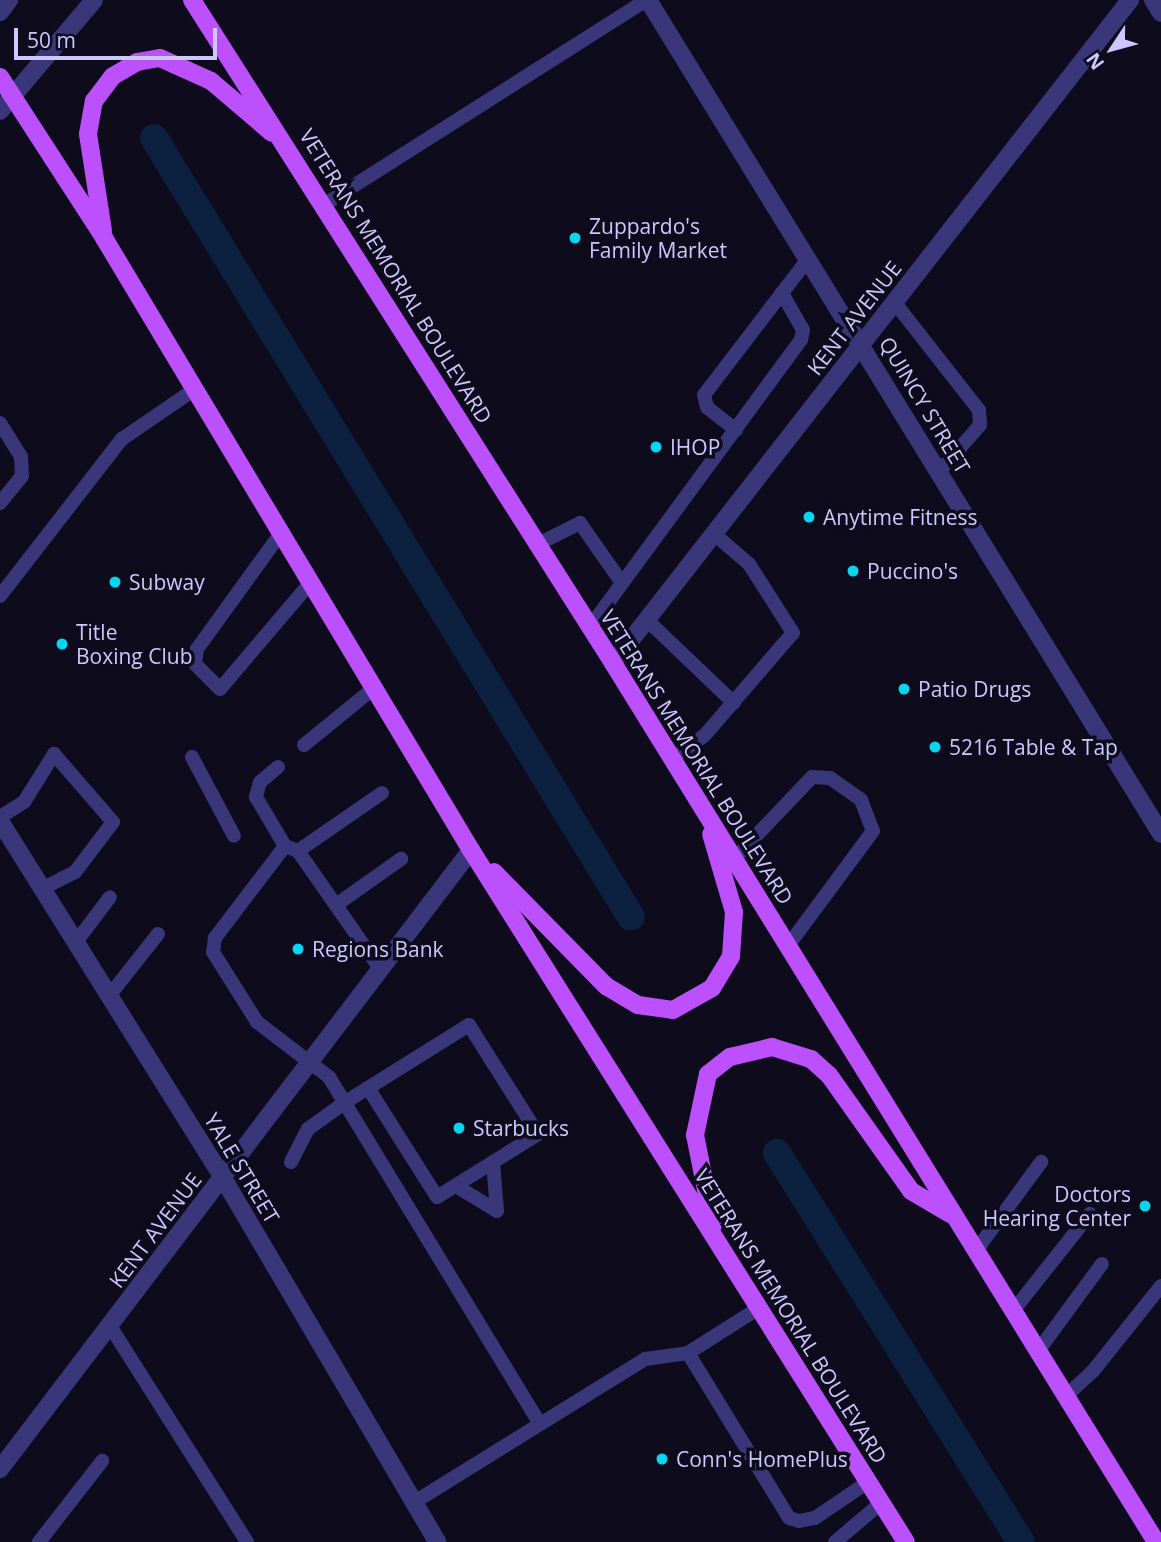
<!DOCTYPE html>
<html>
<head>
<meta charset="utf-8">
<style>
	body { margin:0 }
	#map { position:relative; width:1161px; height:1542px; overflow:hidden; background:#0e0b1c; font-family:"Open Sans",sans-serif }
	div>[style] { position:absolute }
	.canal>* { height:28px; margin:-14px; padding:0 14px; transform-origin:14px; border-radius:14px; background:#0c203f }
	.service>* { height:14px; margin:-7px; padding:0 7px; transform-origin:7px; border-radius:7px; background:#39377a }
	.minor>* { height:18px; margin:-9px; padding:0 9px; transform-origin:9px; border-radius:9px; background:#39377a }
	.tertiary>* { height:18px; margin:-9px; padding:0 9px; transform-origin:9px; border-radius:9px; background:#39377a }
	.primary>* { height:18px; margin:-9px; padding:0 9px; transform-origin:9px; border-radius:9px; background:#bc50fc }
	.dots>* { width:19px; height:19px; translate:-50% -50%; box-sizing:border-box; border:4px solid #0e0b1c; border-radius:50% }
	span { translate:-50% -50%; white-space:nowrap; text-align:center; line-height:1.15; -webkit-text-stroke:7px #0e0b1c; paint-order:stroke }
	.poi-label { font-size:21px; color:#cdc7fe }
	.left { translate:0 -50%; text-align:left }
	.right { translate:-100% -50%; text-align:right }
	.street-label { font-size:21px; color:#cdc7fe }
	.north { position:absolute; left:1077px; top:14px; width:70px; height:70px; -webkit-text-stroke:5px #0e0b1c; paint-order:stroke; rotate:234deg; font-size:19px; font-weight:700; line-height:28px; text-align:center; color:#cdc7fe }
	.north::after { content:''; display:block; margin:auto; width:24px; height:32px; background:#cdc7fe; clip-path:polygon(50% 0,100% 100%,50% 72%,0 100%) }
	.scale { position:absolute; left:14px; top:28px; width:203px; height:32px; box-sizing:border-box; border:4px solid #cdc7fe; border-top:0; padding-left:9px; font-size:21px; line-height:24px; white-space:nowrap; color:#cdc7fe; -webkit-text-stroke:5px #0e0b1c; paint-order:stroke }
</style>
</head>
<body>
<div id="map">
	<div class="canal">
		<i style="left:154px;top:138px;width:913px;rotate:58.52deg"></i>
		<i style="left:777px;top:1153px;width:459px;rotate:57.9deg"></i>
	</div>
	<div class="service">
		<i style="left:325px;top:204px;width:380px;rotate:-32.4deg"></i>
		<i style="left:895px;top:303px;width:136px;rotate:51.9deg"></i>
		<i style="left:979px;top:410px;width:15px;rotate:86deg"></i>
		<i style="left:980px;top:425px;width:62px;rotate:131.1deg"></i>
		<i style="left:0;top:423px;width:40px;rotate:58deg"></i>
		<i style="left:21px;top:457px;width:19px;rotate:87deg"></i>
		<i style="left:22px;top:476px;width:35px;rotate:129deg"></i>
		<i style="left:736px;top:430px;width:37px;rotate:-142deg"></i>
		<i style="left:707px;top:407px;width:12px;rotate:-104deg"></i>
		<i style="left:704px;top:395px;width:171px;rotate:-52.6deg"></i>
		<i style="left:281px;top:533px;width:143px;rotate:125.9deg"></i>
		<i style="left:197px;top:649px;width:15px;rotate:98deg"></i>
		<i style="left:195px;top:664px;width:35px;rotate:45deg"></i>
		<i style="left:220px;top:689px;width:140px;rotate:-49.6deg"></i>
		<i style="left:538px;top:544px;width:47px;rotate:-26.6deg"></i>
		<i style="left:580px;top:523px;width:73px;rotate:55deg"></i>
		<i style="left:0;top:596px;width:199px;rotate:-52.2deg"></i>
		<i style="left:122px;top:439px;width:88px;rotate:-34.4deg"></i>
		<i style="left:647px;top:620px;width:120px;rotate:43.7deg"></i>
		<i style="left:590px;top:627px;width:356px;rotate:-53.7deg"></i>
		<i style="left:801px;top:340px;width:10px;rotate:-79deg"></i>
		<i style="left:803px;top:330px;width:43px;rotate:-119.6deg"></i>
		<i style="left:304px;top:745px;width:90px;rotate:-39.2deg"></i>
		<i style="left:192px;top:757px;width:89px;rotate:62deg"></i>
		<i style="left:672px;top:759px;width:39px;rotate:-36deg"></i>
		<i style="left:704px;top:736px;width:136px;rotate:-49.2deg"></i>
		<i style="left:793px;top:633px;width:82px;rotate:-122.5deg"></i>
		<i style="left:749px;top:564px;width:48px;rotate:-139.3deg"></i>
		<i style="left:278px;top:767px;width:23px;rotate:140deg"></i>
		<i style="left:260px;top:782px;width:16px;rotate:105deg"></i>
		<i style="left:256px;top:797px;width:57px;rotate:59.4deg"></i>
		<i style="left:285px;top:846px;width:14px;rotate:21deg"></i>
		<i style="left:298px;top:851px;width:145px;rotate:55.1deg"></i>
		<i style="left:0;top:817px;width:28px;rotate:-32deg"></i>
		<i style="left:24px;top:802px;width:57px;rotate:-58deg"></i>
		<i style="left:54px;top:754px;width:90px;rotate:49.1deg"></i>
		<i style="left:113px;top:822px;width:63px;rotate:127.2deg"></i>
		<i style="left:75px;top:872px;width:37px;rotate:153deg"></i>
		<i style="left:285px;top:846px;width:116px;rotate:127.3deg"></i>
		<i style="left:215px;top:938px;width:14px;rotate:98deg"></i>
		<i style="left:213px;top:952px;width:83px;rotate:57.8deg"></i>
		<i style="left:257px;top:1022px;width:91px;rotate:37.4deg"></i>
		<i style="left:329px;top:1077px;width:406px;rotate:58.7deg"></i>
		<i style="left:298px;top:851px;width:102px;rotate:-34.6deg"></i>
		<i style="left:734px;top:859px;width:113px;rotate:-46.4deg"></i>
		<i style="left:812px;top:777px;width:18px;rotate:3deg"></i>
		<i style="left:830px;top:778px;width:38px;rotate:35deg"></i>
		<i style="left:861px;top:800px;width:33px;rotate:69deg"></i>
		<i style="left:873px;top:831px;width:143px;rotate:126.5deg"></i>
		<i style="left:336px;top:905px;width:80px;rotate:-35.3deg"></i>
		<i style="left:76px;top:942px;width:56px;rotate:-52.9deg"></i>
		<i style="left:109px;top:996px;width:79px;rotate:-51.7deg"></i>
		<i style="left:291px;top:1162px;width:37px;rotate:-63deg"></i>
		<i style="left:308px;top:1129px;width:44px;rotate:-35.8deg"></i>
		<i style="left:344px;top:1103px;width:28px;rotate:-32deg"></i>
		<i style="left:368px;top:1088px;width:119px;rotate:-32deg"></i>
		<i style="left:469px;top:1025px;width:129px;rotate:57.7deg"></i>
		<i style="left:538px;top:1134px;width:119px;rotate:148deg"></i>
		<i style="left:437px;top:1197px;width:129px;rotate:-122.3deg"></i>
		<i style="left:493px;top:1162px;width:49px;rotate:85.3deg"></i>
		<i style="left:456px;top:1186px;width:48px;rotate:31.4deg"></i>
		<i style="left:975px;top:1252px;width:112px;rotate:-53.7deg"></i>
		<i style="left:1013px;top:1311px;width:124px;rotate:-51.6deg"></i>
		<i style="left:110px;top:1326px;width:256px;rotate:57.6deg"></i>
		<i style="left:1038px;top:1351px;width:108px;rotate:-53.7deg"></i>
		<i style="left:688px;top:1353px;width:193px;rotate:58.5deg"></i>
		<i style="left:789px;top:1518px;width:10px;rotate:17deg"></i>
		<i style="left:799px;top:1521px;width:16px;rotate:-11deg"></i>
		<i style="left:815px;top:1518px;width:64px;rotate:-34.2deg"></i>
		<i style="left:1066px;top:1396px;width:37px;rotate:-43deg"></i>
		<i style="left:1093px;top:1371px;width:109px;rotate:-51.3deg"></i>
		<i style="left:413px;top:1503px;width:273px;rotate:-31.8deg"></i>
		<i style="left:645px;top:1359px;width:43px;rotate:-7.9deg"></i>
		<i style="left:688px;top:1353px;width:84px;rotate:-32.4deg"></i>
		<i style="left:39px;top:1542px;width:103px;rotate:-52.1deg"></i>
		<i style="left:835px;top:1542px;width:60px;rotate:-40.3deg"></i>
	</div>
	<div class="minor">
		<i style="left:648px;top:0;width:979px;rotate:58.4deg"></i>
		<i style="left:1153px;top:0;width:15px;rotate:58deg"></i>
		<i style="left:613px;top:663px;width:841px;rotate:-52.05deg"></i>
		<i style="left:0;top:821px;width:421px;rotate:58deg"></i>
		<i style="left:223px;top:1178px;width:422px;rotate:59.5deg"></i>
		<i style="left:0;top:1469px;width:778px;rotate:-52.73deg"></i>
	</div>
	<div class="tertiary">
		<i style="left:0;top:12px;width:15px;rotate:-53deg"></i>
		<i style="left:0;top:111px;width:145px;rotate:-49.7deg"></i>
	</div>
	<div class="primary">
		<i style="left:192px;top:0;width:785px;rotate:57.58deg"></i>
		<i style="left:613px;top:663px;width:1033px;rotate:58.29deg"></i>
		<i style="left:0;top:77px;width:192px;rotate:57.1deg"></i>
		<i style="left:104px;top:238px;width:714px;rotate:59.05deg"></i>
		<i style="left:471px;top:850px;width:817px;rotate:57.85deg"></i>
		<i style="left:103px;top:231px;width:98px;rotate:-98.8deg"></i>
		<i style="left:88px;top:134px;width:34px;rotate:-80deg"></i>
		<i style="left:94px;top:101px;width:31px;rotate:-53deg"></i>
		<i style="left:113px;top:76px;width:28px;rotate:-30deg"></i>
		<i style="left:137px;top:62px;width:23px;rotate:-10deg"></i>
		<i style="left:160px;top:58px;width:56px;rotate:24.3deg"></i>
		<i style="left:211px;top:81px;width:80px;rotate:40.4deg"></i>
		<i style="left:494px;top:872px;width:160px;rotate:45.5deg"></i>
		<i style="left:606px;top:986px;width:37px;rotate:31deg"></i>
		<i style="left:638px;top:1005px;width:35px;rotate:8deg"></i>
		<i style="left:673px;top:1010px;width:45px;rotate:-29.4deg"></i>
		<i style="left:712px;top:988px;width:37px;rotate:-59deg"></i>
		<i style="left:731px;top:956px;width:44px;rotate:-86.1deg"></i>
		<i style="left:734px;top:912px;width:81px;rotate:-106.4deg"></i>
		<i style="left:713px;top:1225px;width:92px;rotate:-101.3deg"></i>
		<i style="left:695px;top:1135px;width:62px;rotate:-78deg"></i>
		<i style="left:708px;top:1074px;width:28px;rotate:-38deg"></i>
		<i style="left:730px;top:1057px;width:43px;rotate:-13.4deg"></i>
		<i style="left:772px;top:1047px;width:41px;rotate:17.1deg"></i>
		<i style="left:811px;top:1059px;width:24px;rotate:42deg"></i>
		<i style="left:829px;top:1075px;width:142px;rotate:54.7deg"></i>
		<i style="left:911px;top:1191px;width:45px;rotate:30.5deg"></i>
	</div>
	<div class="dots">
		<i style="left:575px;top:238px;background:#03d6ee"></i>
		<i style="left:656px;top:447px;background:#03d6ee"></i>
		<i style="left:809px;top:517px;background:#03d6ee"></i>
		<i style="left:853px;top:571px;background:#03d6ee"></i>
		<i style="left:115px;top:582px;background:#03d6ee"></i>
		<i style="left:62px;top:644px;background:#03d6ee"></i>
		<i style="left:904px;top:689px;background:#03d6ee"></i>
		<i style="left:935px;top:747px;background:#03d6ee"></i>
		<i style="left:298px;top:949px;background:#03d6ee"></i>
		<i style="left:459px;top:1128px;background:#03d6ee"></i>
		<i style="left:1145px;top:1206px;background:#03d6ee"></i>
		<i style="left:662px;top:1459px;background:#03d6ee"></i>
	</div>
	<div class="poi-label">
		<span class="left" style="left:589px;top:238px">Zuppardo's<br>Family Market</span>
		<span class="left" style="left:670px;top:447px">IHOP</span>
		<span class="left" style="left:823px;top:517px">Anytime Fitness</span>
		<span class="left" style="left:867px;top:571px">Puccino's</span>
		<span class="left" style="left:129px;top:582px">Subway</span>
		<span class="left" style="left:76px;top:644px">Title<br>Boxing Club</span>
		<span class="left" style="left:918px;top:689px">Patio Drugs</span>
		<span class="left" style="left:949px;top:747px">5216 Table &amp; Tap</span>
		<span class="left" style="left:312px;top:949px">Regions Bank</span>
		<span class="left" style="left:473px;top:1128px">Starbucks</span>
		<span class="right" style="left:1131px;top:1206px">Doctors<br>Hearing Center</span>
		<span class="left" style="left:676px;top:1459px">Conn's HomePlus</span>
	</div>
	<div class="street-label">
		<span style="left:396px;top:276px;rotate:58deg">VETERANS MEMORIAL BOULEVARD</span>
		<span style="left:854px;top:318px;rotate:-52deg">KENT AVENUE</span>
		<span style="left:925px;top:405px;rotate:59deg">QUINCY STREET</span>
		<span style="left:697px;top:757px;rotate:58deg">VETERANS MEMORIAL BOULEVARD</span>
		<span style="left:242px;top:1168px;rotate:59deg">YALE STREET</span>
		<span style="left:155px;top:1230px;rotate:-53deg">KENT AVENUE</span>
		<span style="left:791px;top:1316px;rotate:58deg">VETERANS MEMORIAL BOULEVARD</span>
	</div>
	<div class="north">N</div>
	<div class="scale">50 m</div>
</div>
</body>
</html>
